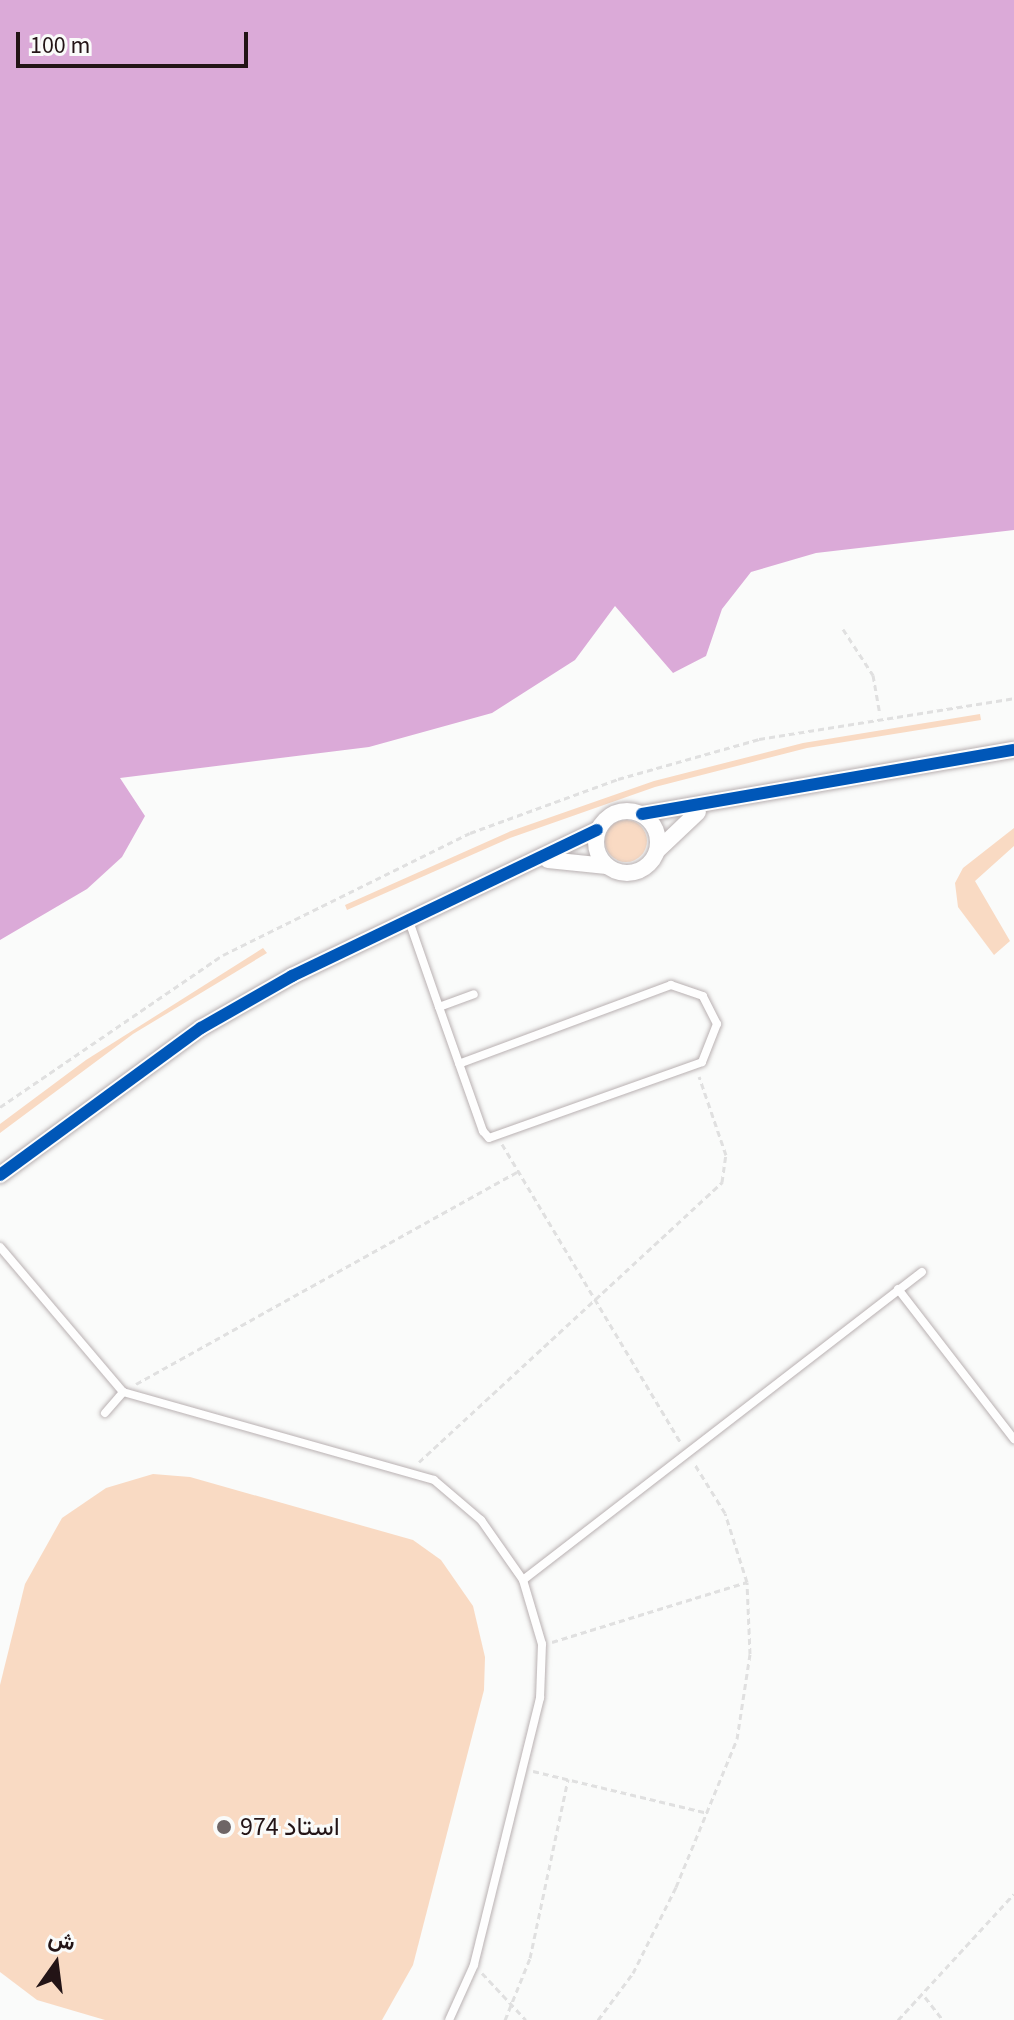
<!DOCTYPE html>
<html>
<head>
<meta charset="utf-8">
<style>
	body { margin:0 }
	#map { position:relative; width:1014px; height:2020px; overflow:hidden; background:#fafbfa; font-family:"Source Sans 3",Vazirmatn,sans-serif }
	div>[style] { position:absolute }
	.green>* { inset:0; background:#f9dac3 }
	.round { border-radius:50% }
	.water>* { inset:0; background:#dbaad8 }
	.path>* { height:3px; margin-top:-1.5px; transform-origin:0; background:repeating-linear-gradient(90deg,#e0e0e0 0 6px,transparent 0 10px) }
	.roads { filter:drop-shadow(0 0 2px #b9b1b2) drop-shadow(0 0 2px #b9b1b2) }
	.lane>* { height:8px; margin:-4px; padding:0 4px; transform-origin:4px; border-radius:4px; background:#fefefe }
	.street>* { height:16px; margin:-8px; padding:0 8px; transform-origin:8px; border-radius:8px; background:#fefefe }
	.street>.ring { margin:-8px; padding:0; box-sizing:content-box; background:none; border:16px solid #fefefe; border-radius:50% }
	.cycleway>* { height:12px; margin:-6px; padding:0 6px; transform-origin:6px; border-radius:6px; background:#0057b8 }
	.dots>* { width:22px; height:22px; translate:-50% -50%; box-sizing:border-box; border:4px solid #fafbfa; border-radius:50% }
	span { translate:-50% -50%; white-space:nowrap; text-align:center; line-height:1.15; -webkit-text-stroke:6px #fafbfa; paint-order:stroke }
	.poi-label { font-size:26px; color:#231416 }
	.left { translate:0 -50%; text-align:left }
	.north { position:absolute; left:16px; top:1924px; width:80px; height:80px; -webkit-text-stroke:6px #fafbfa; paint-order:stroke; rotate:14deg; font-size:22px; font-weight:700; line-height:32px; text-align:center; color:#231416 }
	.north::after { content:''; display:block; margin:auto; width:28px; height:36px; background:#231416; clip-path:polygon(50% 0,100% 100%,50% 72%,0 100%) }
	.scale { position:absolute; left:16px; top:32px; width:232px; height:36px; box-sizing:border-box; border:4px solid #231416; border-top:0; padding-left:10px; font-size:24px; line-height:28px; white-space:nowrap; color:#231416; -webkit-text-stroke:6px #fafbfa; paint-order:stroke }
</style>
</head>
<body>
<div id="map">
	<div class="green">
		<i style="clip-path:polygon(980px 714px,981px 720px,807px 748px,655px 787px,510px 838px,347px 910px,345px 905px,511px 831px,654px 781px,803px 743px)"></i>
		<i class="round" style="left:605px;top:820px;width:42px;height:42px"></i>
		<i style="clip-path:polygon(1014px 828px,1014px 846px,975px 881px,1010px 941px,994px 955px,958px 907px,955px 883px,963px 868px)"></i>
		<i style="clip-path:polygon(263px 948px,267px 953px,133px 1034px,0 1133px,0 1124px,86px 1060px)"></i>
		<i style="clip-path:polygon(153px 1474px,190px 1477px,413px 1540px,441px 1560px,473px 1606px,485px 1657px,484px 1690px,413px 1965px,382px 2020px,105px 2020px,37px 2000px,0 1972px,0 1685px,25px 1584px,62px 1518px,106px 1488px)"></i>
	</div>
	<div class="water">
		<i style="clip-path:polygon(0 0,1014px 0,1014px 530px,816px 553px,751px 572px,722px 609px,706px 656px,673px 673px,615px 606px,575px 660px,492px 713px,369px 747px,120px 778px,145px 816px,122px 857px,87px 889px,0 940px)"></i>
	</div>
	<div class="path">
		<i style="left:843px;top:629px;width:55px;rotate:56.9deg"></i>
		<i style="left:873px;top:675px;width:40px;rotate:80deg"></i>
		<i style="left:0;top:1107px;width:270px;rotate:-34.3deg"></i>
		<i style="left:223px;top:955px;width:275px;rotate:-26.3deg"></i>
		<i style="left:470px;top:833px;width:158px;rotate:-20deg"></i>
		<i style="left:618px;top:779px;width:147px;rotate:-15.8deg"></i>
		<i style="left:759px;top:739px;width:258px;rotate:-9.1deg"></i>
		<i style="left:502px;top:1144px;width:348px;rotate:59.1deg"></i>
		<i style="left:136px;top:1384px;width:436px;rotate:-29.1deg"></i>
		<i style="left:419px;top:1462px;width:413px;rotate:-42.7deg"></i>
		<i style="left:722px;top:1182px;width:27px;rotate:-82deg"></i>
		<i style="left:726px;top:1155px;width:83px;rotate:-108.9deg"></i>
		<i style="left:552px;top:1642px;width:204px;rotate:-17.1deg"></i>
		<i style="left:533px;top:1771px;width:180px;rotate:13.5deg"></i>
		<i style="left:482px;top:1973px;width:64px;rotate:46.9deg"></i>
		<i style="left:925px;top:1997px;width:29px;rotate:52deg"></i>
		<i style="left:505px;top:2020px;width:67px;rotate:-68deg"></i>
		<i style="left:530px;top:1958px;width:183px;rotate:-78deg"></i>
		<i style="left:598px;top:2020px;width:59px;rotate:-53.3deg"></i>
		<i style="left:633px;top:1973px;width:96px;rotate:-63.4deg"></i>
		<i style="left:676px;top:1887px;width:160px;rotate:-67.6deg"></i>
		<i style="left:737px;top:1739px;width:86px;rotate:-81.3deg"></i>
		<i style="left:750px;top:1654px;width:72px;rotate:-92.4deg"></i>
		<i style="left:747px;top:1582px;width:72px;rotate:-107.7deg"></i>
		<i style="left:725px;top:1513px;width:59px;rotate:-121.8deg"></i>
		<i style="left:898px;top:2020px;width:171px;rotate:-47.4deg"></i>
	</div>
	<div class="roads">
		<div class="lane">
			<i style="left:408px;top:918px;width:94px;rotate:70.8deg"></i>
			<i style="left:439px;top:1007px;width:132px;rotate:70.5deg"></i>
			<i style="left:483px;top:1131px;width:9px;rotate:49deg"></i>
			<i style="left:489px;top:1138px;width:226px;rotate:-19.6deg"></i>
			<i style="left:702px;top:1062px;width:41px;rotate:-68.5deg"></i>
			<i style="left:717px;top:1024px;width:31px;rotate:-117deg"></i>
			<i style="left:703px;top:996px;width:34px;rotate:-161deg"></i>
			<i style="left:671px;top:985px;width:226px;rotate:159.6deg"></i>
			<i style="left:439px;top:1007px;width:37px;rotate:-20deg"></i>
			<i style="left:0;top:1247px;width:190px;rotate:49.7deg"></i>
			<i style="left:123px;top:1392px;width:323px;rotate:15.8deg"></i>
			<i style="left:434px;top:1480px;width:62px;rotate:40.4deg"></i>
			<i style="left:481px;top:1520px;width:73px;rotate:55deg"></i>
			<i style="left:523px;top:1580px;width:67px;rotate:73.5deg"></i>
			<i style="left:542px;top:1644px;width:54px;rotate:92.1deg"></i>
			<i style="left:540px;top:1698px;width:275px;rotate:103.9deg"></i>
			<i style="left:474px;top:1965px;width:60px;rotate:114.4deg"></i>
			<i style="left:898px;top:1289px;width:190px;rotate:52.3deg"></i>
			<i style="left:105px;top:1413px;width:28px;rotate:-49deg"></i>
			<i style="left:523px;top:1580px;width:504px;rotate:-37.67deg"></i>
		</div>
		<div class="street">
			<i class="ring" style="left:596px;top:811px;width:46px;height:46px"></i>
			<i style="left:642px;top:814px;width:377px;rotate:-9.8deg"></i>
			<i style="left:658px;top:850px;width:55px;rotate:-43.5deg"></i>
			<i style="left:548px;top:860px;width:59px;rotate:5.8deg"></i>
			<i style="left:0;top:1175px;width:249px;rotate:-36.2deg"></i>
			<i style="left:201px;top:1028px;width:105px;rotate:-29.7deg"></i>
			<i style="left:292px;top:976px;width:338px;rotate:-25.6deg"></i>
		</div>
	</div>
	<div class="cycleway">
		<i style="left:642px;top:814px;width:377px;rotate:-9.8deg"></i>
		<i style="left:0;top:1175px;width:249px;rotate:-36.2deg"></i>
		<i style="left:201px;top:1028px;width:105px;rotate:-29.7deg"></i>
		<i style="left:292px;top:976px;width:338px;rotate:-25.6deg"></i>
	</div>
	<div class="dots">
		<i style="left:224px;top:1827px;background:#6e6566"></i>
	</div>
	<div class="poi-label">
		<span class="left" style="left:240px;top:1827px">استاد 974</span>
	</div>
	<div class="north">ش</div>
	<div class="scale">100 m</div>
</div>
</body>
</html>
